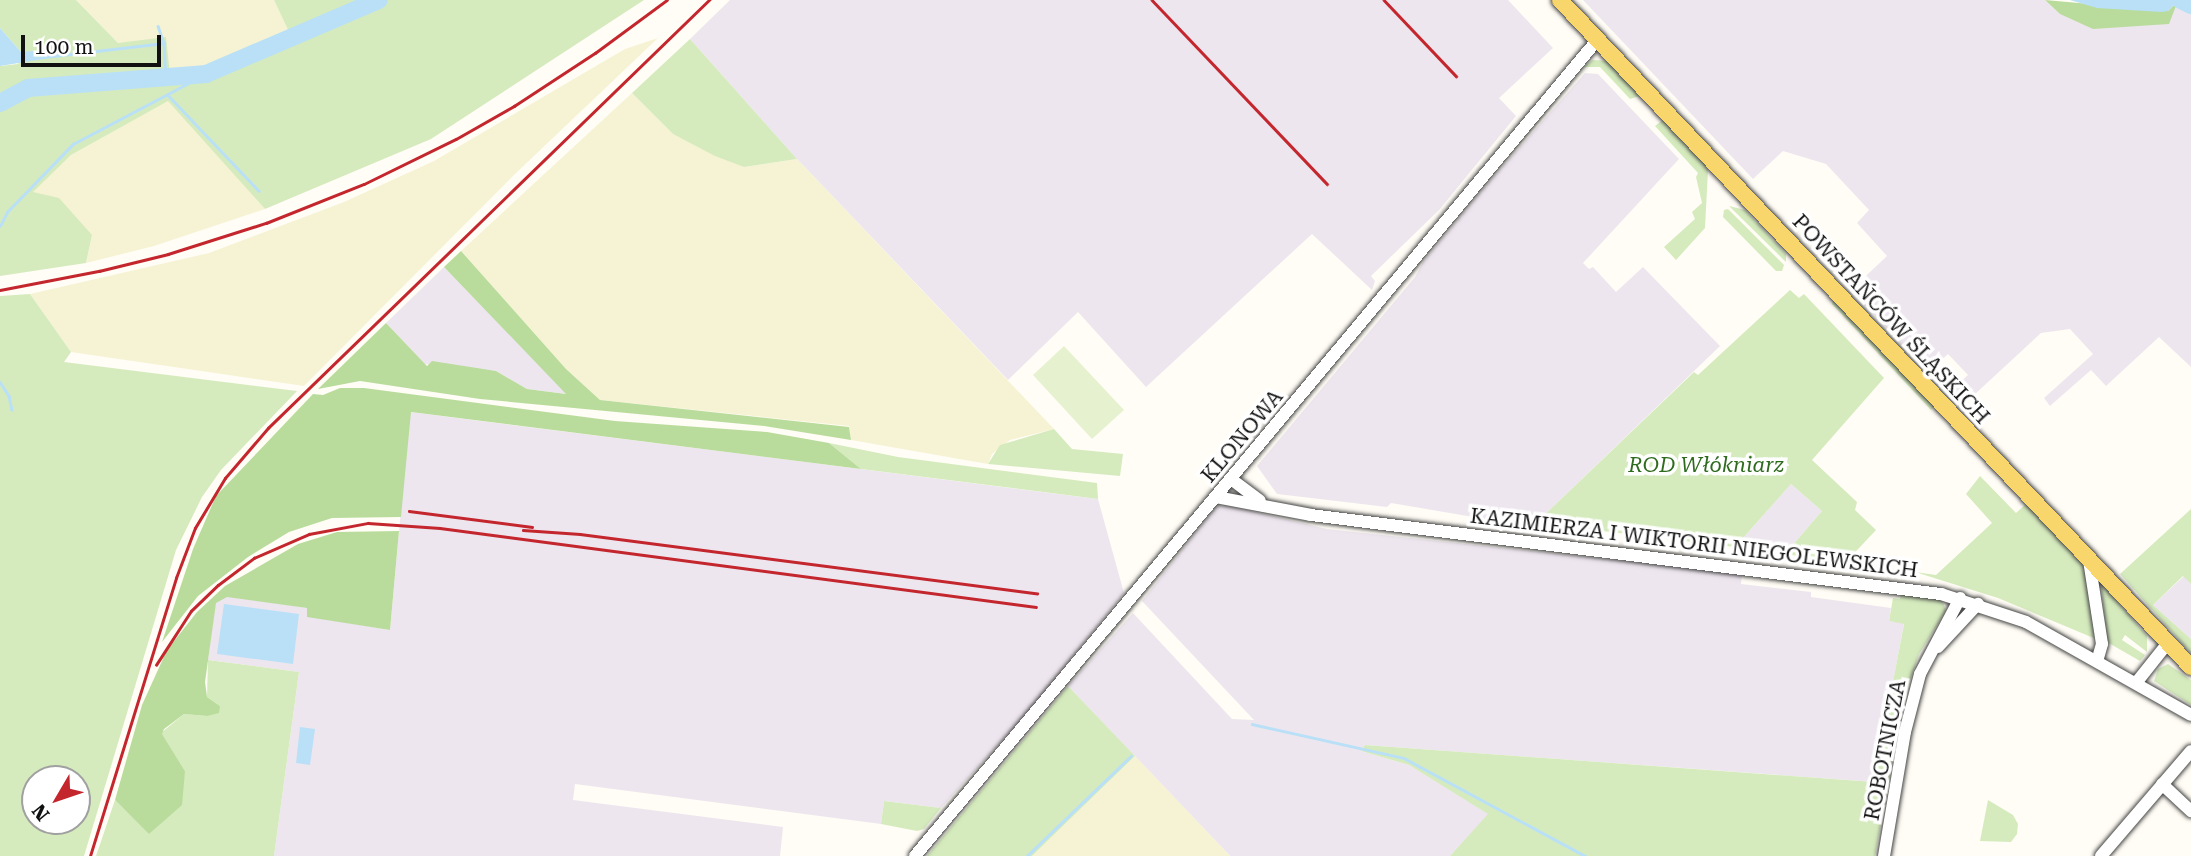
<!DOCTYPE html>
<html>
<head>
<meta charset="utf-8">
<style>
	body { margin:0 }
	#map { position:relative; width:2191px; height:856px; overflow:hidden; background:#fffdf5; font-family:"Roboto Serif",serif }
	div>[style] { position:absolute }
	.industrial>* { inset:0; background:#eee6ef }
	.farmland>* { inset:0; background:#f6f3d4 }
	.green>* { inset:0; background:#d5ebbd }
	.forest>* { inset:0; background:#b9dc9c }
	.pitch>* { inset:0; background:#e6f2cf }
	.water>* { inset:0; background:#b9e0f7 }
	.stream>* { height:2.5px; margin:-1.25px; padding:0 1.25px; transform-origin:1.25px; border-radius:1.25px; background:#b9e0f7 }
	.river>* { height:18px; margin:-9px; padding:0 9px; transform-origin:9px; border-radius:9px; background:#b9e0f7 }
	.roads { filter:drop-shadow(0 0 2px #444) drop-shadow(0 0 2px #444) }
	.minor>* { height:12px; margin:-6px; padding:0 6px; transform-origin:6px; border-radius:6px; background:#fff }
	.major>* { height:16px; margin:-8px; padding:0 8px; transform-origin:8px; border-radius:8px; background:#f9d66b }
	.rail>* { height:2.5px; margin:-1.25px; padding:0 1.25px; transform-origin:1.25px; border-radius:1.25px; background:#c4262e }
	span { translate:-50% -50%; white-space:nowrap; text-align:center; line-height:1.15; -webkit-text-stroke:7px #fff; paint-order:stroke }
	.street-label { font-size:21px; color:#111 }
	.park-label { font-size:21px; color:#2f6b1f; font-style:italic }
	.north { position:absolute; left:21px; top:765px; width:70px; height:70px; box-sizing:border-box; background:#fff; border:2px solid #a0a0a0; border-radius:50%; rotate:231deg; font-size:19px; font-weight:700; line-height:28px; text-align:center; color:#111 }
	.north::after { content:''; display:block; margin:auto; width:24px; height:32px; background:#c4262e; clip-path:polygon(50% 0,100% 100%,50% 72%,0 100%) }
	.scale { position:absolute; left:21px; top:35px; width:140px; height:32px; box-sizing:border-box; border:4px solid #111; border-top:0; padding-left:9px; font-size:21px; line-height:24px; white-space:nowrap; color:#111; -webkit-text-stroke:5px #fff; paint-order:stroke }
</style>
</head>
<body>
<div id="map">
	<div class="industrial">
		<i style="clip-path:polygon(730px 0,1508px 0,1553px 48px,1499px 98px,1516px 116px,1439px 210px,1371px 276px,1375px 281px,1372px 290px,1312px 234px,1146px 387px,1078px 312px,1008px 380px,797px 159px,690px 39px)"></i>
		<i style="clip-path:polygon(1583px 0,2045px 0,2060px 14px,2176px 6px,2191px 13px,2191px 367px,2159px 337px,2106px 386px,2091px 370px,2050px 406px,2044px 398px,2093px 354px,2070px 329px,2041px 333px,1961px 407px,1948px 393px,1968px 375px,1948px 354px,1928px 372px,1851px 290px,1887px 256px,1857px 223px,1869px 210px,1826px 164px,1783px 151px,1753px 179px)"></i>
		<i style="clip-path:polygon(1585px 73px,1598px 74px,1679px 159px,1583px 263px,1589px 269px,1593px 267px,1616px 292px,1643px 267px,1720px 346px,1532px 527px,1391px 503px,1387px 507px,1277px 494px,1257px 466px,1415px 277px,1423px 262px,1490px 181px)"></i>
		<i style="clip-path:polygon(444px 267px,567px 394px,527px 389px,496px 371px,425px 364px,386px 323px)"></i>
		<i style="clip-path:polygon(410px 412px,1098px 499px,1124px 593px,1026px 714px,941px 808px,884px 801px,881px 824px,575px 784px,573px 800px,783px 827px,780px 856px,274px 856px,299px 672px,208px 660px,215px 603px,227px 596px,308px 608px,307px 616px,390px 630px)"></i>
		<i style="clip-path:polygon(1791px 484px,1822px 511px,1785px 554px,1735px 547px)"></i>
		<i style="clip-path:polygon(1225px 505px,1327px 529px,1742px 574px,1741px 584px,1811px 592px,1811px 597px,1891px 608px,1889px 621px,1904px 623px,1875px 782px,1365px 745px,1361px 751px,1409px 765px,1489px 814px,1450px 856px,1230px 856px,1068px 686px,1133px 613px,1232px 719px,1254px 720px,1142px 601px,1216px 507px)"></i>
		<i style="clip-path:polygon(2184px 576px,2191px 584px,2191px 639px,2153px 605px)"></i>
	</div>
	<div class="farmland">
		<i style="clip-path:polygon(76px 0,274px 0,293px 38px,230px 66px,169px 75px,118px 43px)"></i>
		<i style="clip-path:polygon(658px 38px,516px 173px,304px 386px,71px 352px,30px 294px,209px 253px,344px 202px,434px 161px,625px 49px)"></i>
		<i style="clip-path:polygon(632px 93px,673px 134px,744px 167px,797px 159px,1054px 429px,1010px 440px,992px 454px,988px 464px,851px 440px,849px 426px,600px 400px,566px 369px,461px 251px)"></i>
		<i style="clip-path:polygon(169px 100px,265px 209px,154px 246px,86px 263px,92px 235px,32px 192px,71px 155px)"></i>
		<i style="clip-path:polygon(1135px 756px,1230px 856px,1032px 856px)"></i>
	</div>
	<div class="green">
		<i style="clip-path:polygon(0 0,76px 0,118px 43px,166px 37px,170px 75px,230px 66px,292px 38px,274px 0,644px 0,431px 139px,265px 209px,168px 101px,71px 155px,33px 192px,59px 198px,92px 235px,86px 263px,0 276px,0 66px,18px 64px,26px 53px,21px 52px,0 28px)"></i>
		<i style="clip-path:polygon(690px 39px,797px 159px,744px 167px,715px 156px,673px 134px,632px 93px)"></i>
		<i style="clip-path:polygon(1593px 60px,1608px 61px,1639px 96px,1630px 99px,1600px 67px,1583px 67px)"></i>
		<i style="clip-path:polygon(1664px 119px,1705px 163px,1708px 170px,1705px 228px,1676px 260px,1664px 247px,1695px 219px,1692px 212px,1702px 203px,1696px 177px,1698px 173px,1655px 126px)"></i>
		<i style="clip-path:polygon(1729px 206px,1745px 210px,1786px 254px,1786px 262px)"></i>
		<i style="clip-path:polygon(1728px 209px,1784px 265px,1782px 271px,1776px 271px,1723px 217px,1724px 210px)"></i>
		<i style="clip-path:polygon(1790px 290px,1799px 298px,1804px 294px,1884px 378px,1812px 460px,1857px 502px,1855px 510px,1876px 530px,1845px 563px,1785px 554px,1822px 511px,1791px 484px,1735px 547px,1536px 523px,1694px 372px,1698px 375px)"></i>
		<i style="clip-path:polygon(evenodd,30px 294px,71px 352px,64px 362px,297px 391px,221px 470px,202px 497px,176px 550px,84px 856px,0 856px,0 296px,30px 294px,35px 779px,77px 779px,77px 821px,35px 821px,35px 779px)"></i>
		<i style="clip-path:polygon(1834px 298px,1936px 405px,1931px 410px,1832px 304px)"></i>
		<i style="clip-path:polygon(1054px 429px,1072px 449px,1123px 454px,1120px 476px,988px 464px,1000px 445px)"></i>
		<i style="clip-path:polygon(829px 443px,898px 457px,1097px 483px,1098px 499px,861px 469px)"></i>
		<i style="clip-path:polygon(1980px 476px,2016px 513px,2026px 504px,2080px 559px,2084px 568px,2096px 639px,1998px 598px,1915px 572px,1936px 575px,1992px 523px,1966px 494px)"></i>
		<i style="clip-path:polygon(2191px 509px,2191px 584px,2183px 576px,2153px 605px,2191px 639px,2191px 653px,2120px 574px)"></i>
		<i style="clip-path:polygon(2101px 583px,2147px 636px,2147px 652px,2125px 635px,2122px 640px,2145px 655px,2140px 661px,2107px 642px)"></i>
		<i style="clip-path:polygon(1901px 592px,1942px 600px,1946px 611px,1919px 654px,1903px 701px,1875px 856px,1450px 856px,1488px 814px,1409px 765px,1361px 751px,1365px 745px,1874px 782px,1904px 624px,1889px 621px,1893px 598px,1900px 599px)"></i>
		<i style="clip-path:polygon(208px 660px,299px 672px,274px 856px,96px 856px,115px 800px,149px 833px,185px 771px,161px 733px,184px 714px,207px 716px,220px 706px,207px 697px)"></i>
		<i style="clip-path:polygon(2168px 664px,2191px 680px,2191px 705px,2154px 681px,2158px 669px)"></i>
		<i style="clip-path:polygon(1068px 686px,1135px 756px,1032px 856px,927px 856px)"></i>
		<i style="clip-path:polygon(1988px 800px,2013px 815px,2018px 824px,2017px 834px,2011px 842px,1980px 841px)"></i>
		<i style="clip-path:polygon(884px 801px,941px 808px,924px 829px,917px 831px,881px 824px)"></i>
	</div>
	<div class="forest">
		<i style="clip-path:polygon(2045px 0,2168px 11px,2179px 0,2191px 0,2191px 13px,2176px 6px,2169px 24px,2093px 29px,2060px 14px)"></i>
		<i style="clip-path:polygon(461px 251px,566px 369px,600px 400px,849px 427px,851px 440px,764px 426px,480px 399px,360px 381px,318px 389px,386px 323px,427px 366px,432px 361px,496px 371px,527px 389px,566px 394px,444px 267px)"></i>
		<i style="clip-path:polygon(340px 388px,364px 388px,615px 421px,767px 432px,829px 443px,861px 469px,411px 412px,401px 517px,332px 518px,289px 532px,248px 557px,198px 596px,162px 642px,193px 549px,216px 496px,313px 394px,323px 395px)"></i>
		<i style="clip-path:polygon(399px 531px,390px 630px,307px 617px,307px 608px,227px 597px,216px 603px,205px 682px,207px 697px,220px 706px,219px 713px,207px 716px,184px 714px,164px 729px,162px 734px,185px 771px,182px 805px,149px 834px,115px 800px,142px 705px,167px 650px,197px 612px,225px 586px,298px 544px,337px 532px)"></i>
	</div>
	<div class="pitch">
		<i style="clip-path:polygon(1064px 346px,1124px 410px,1092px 439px,1033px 375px)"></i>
	</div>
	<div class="water">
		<i style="clip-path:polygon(2070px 0,2179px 0,2168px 11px,2162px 12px,2097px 8px)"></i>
		<i style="clip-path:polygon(0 28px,21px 52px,33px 51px,37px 60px,0 66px)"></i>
		<i style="clip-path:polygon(224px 604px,299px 614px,293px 664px,217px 654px)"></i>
		<i style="clip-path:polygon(300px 727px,315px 729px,310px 765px,296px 763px)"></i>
	</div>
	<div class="stream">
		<i style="left:158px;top:26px;width:18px;rotate:71deg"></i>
		<i style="left:36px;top:58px;width:129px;rotate:-6.7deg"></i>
		<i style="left:164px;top:43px;width:36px;rotate:87deg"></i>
		<i style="left:168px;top:95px;width:132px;rotate:46.5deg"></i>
		<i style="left:0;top:226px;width:16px;rotate:-63deg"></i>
		<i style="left:7px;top:212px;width:95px;rotate:-45.9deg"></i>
		<i style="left:73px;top:144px;width:150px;rotate:-27.8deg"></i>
		<i style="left:0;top:382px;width:17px;rotate:57deg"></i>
		<i style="left:9px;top:396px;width:14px;rotate:78deg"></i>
		<i style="left:1252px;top:724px;width:156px;rotate:12.6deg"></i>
		<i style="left:1404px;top:758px;width:206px;rotate:28.4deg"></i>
		<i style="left:1027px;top:856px;width:144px;rotate:-43.9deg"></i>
	</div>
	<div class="river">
		<i style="left:2181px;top:0;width:11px;rotate:27deg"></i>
		<i style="left:0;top:103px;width:32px;rotate:-28deg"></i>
		<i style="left:28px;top:88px;width:179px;rotate:-4.5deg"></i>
		<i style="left:206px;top:74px;width:188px;rotate:-23.2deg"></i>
	</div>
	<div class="roads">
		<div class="minor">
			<i style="left:1231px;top:479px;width:36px;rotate:37deg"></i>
			<i style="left:1216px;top:497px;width:97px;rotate:10.7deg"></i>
			<i style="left:1311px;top:515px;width:635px;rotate:7.15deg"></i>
			<i style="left:1941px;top:594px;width:89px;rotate:18.2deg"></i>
			<i style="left:2026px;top:622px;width:189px;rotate:29.4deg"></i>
			<i style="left:2089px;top:560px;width:85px;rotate:81.2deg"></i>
			<i style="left:2102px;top:644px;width:18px;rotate:106deg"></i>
			<i style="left:1938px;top:647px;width:59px;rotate:-47.1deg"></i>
			<i style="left:2136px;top:683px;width:50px;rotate:-51.5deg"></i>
			<i style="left:2162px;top:784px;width:40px;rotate:43deg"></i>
			<i style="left:915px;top:856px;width:1065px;rotate:-50.1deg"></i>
			<i style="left:1884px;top:856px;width:126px;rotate:-80.4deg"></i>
			<i style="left:1905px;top:732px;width:60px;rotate:-75.5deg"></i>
			<i style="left:1920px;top:674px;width:86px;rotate:-62.2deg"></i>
			<i style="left:2101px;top:856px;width:138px;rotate:-49.4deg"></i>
		</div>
		<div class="major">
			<i style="left:1560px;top:0;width:918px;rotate:46.59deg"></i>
		</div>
	</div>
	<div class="rail">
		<i style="left:1152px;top:0;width:254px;rotate:46.4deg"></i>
		<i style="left:1384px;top:0;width:105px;rotate:46.5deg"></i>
		<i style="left:0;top:290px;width:101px;rotate:-10.9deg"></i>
		<i style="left:99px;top:271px;width:71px;rotate:-13.8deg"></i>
		<i style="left:168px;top:254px;width:103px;rotate:-17.6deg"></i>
		<i style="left:266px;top:223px;width:105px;rotate:-21.7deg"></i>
		<i style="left:364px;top:184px;width:102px;rotate:-26.1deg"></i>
		<i style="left:456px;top:139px;width:67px;rotate:-29.6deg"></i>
		<i style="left:514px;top:106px;width:97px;rotate:-33.2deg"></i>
		<i style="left:595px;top:53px;width:89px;rotate:-36.4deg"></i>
		<i style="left:409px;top:511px;width:124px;rotate:7.4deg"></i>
		<i style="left:523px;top:530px;width:57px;rotate:4deg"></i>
		<i style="left:580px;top:534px;width:461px;rotate:7.4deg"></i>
		<i style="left:156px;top:665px;width:64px;rotate:-57.1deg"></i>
		<i style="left:191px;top:611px;width:37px;rotate:-44deg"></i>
		<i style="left:218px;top:585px;width:45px;rotate:-36.9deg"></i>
		<i style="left:254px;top:558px;width:60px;rotate:-23.6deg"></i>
		<i style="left:309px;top:534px;width:60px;rotate:-10.6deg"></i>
		<i style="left:368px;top:523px;width:72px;rotate:4deg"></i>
		<i style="left:440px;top:528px;width:601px;rotate:7.55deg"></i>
		<i style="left:90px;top:856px;width:291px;rotate:-72.8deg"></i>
		<i style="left:176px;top:578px;width:53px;rotate:-69.2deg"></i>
		<i style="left:195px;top:528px;width:58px;rotate:-59deg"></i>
		<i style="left:225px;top:478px;width:66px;rotate:-49.3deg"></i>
		<i style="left:268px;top:428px;width:615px;rotate:-44.14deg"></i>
	</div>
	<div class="street-label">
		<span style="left:1891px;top:319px;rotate:47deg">POWSTAŃCÓW ŚLĄSKICH</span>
		<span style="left:1242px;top:436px;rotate:-50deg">KLONOWA</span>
		<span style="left:1694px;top:543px;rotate:7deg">KAZIMIERZA I WIKTORII NIEGOLEWSKICH</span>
		<span style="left:1885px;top:750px;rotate:-79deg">ROBOTNICZA</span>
	</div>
	<div class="park-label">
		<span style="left:1706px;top:465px">ROD Włókniarz</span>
	</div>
	<div class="north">N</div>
	<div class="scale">100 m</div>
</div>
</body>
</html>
